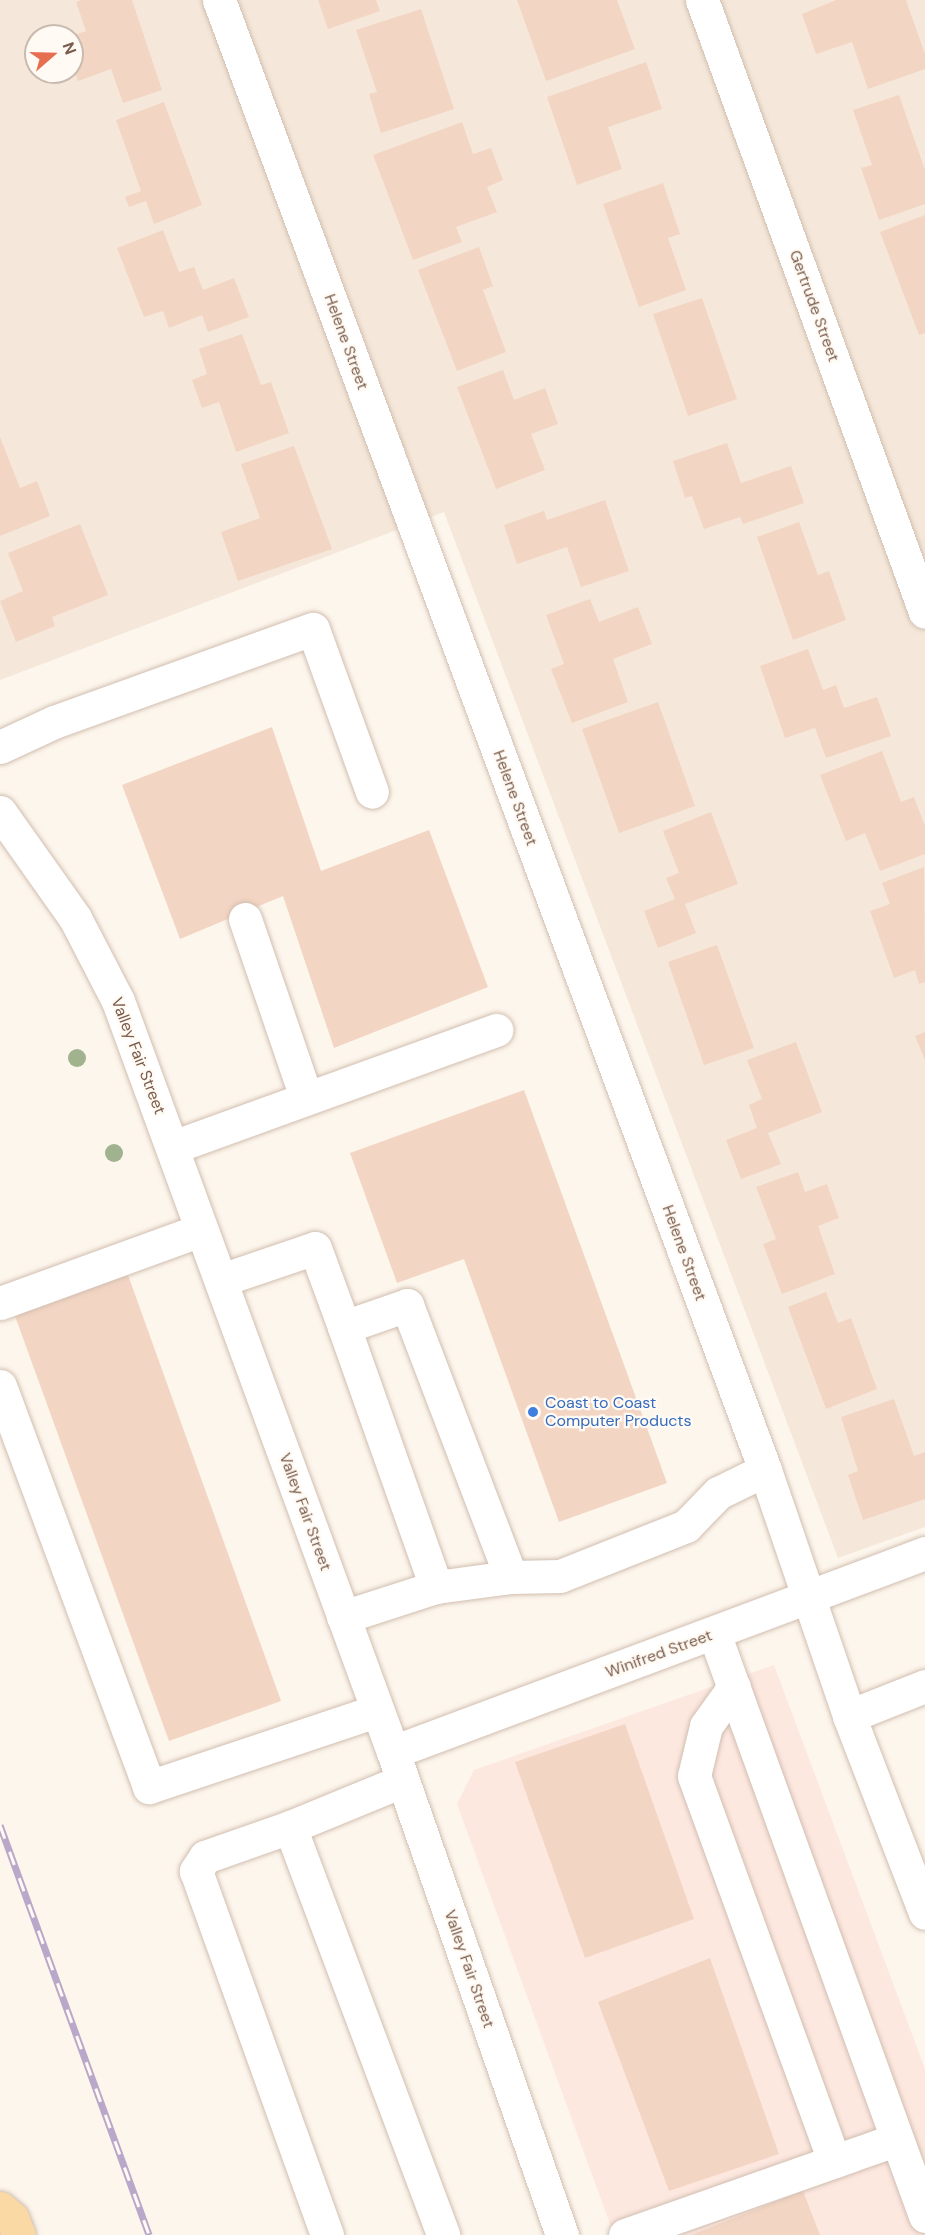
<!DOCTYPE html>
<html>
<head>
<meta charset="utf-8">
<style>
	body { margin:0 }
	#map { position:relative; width:925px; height:2235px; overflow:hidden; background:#fdf6ec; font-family:"DM Sans",sans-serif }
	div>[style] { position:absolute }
	.residential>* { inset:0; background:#f5e8da }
	.commercial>* { inset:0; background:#fde8e0 }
	.building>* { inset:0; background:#f3d5c3 }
	.roads { filter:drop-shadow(0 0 2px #d1beb0) drop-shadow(0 0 2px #d1beb0) }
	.minor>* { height:33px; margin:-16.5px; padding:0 16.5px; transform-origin:16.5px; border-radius:16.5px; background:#fff }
	.major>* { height:33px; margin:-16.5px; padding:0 16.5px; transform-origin:16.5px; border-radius:16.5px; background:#fbd9a5 }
	.rail>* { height:7px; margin-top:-3.5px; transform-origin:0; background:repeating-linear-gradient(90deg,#fffaf3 0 14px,#b9a8c9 0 28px); box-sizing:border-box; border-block:2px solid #b9a8c9 }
	.trees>* { width:18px; height:18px; margin:-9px; border-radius:50%; background:#a0b28e }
	.dots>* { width:16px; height:16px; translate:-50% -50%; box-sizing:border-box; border:3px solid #fffaf3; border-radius:50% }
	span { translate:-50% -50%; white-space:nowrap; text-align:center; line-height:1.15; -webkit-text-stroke:4.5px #fffaf3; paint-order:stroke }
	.street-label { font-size:16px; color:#7a5c4d }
	.shop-label { font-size:16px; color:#366cbe }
	.left { translate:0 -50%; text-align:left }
	.north { position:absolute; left:24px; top:24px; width:60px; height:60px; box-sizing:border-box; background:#fffaf3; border:2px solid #cabbb1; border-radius:50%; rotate:70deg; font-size:16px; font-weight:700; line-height:24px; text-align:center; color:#7a5c4d }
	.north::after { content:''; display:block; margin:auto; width:21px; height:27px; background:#e76f51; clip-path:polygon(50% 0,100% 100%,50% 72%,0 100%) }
</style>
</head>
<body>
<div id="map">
	<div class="residential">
		<i style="clip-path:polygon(evenodd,0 0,925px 0,925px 1527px,838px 1558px,444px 512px,0 680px,0 0,36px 36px,72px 36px,72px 72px,36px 72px,36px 36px)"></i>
	</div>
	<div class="commercial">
		<i style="clip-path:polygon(774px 1665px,925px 2069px,925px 2235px,614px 2235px,457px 1804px,474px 1770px)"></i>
	</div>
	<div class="building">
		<i style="clip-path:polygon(82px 0,132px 0,162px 90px,123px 103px,111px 69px,78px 81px,72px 63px,72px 36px,86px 31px,76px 2px)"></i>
		<i style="clip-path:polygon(318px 0,376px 0,380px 11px,328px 29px)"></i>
		<i style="clip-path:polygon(517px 0,617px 0,635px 49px,546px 81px)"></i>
		<i style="clip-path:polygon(836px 0,906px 0,925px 54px,925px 69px,868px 89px,852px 42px,816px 54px,802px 14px)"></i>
		<i style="clip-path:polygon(421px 9px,454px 109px,381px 133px,369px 94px,377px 92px,356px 30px)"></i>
		<i style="clip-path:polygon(646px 62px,662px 109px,608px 127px,622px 169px,577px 185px,547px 97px)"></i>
		<i style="clip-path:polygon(899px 95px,925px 170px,925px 204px,879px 220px,861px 168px,872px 165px,853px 110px)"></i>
		<i style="clip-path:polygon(164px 102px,202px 205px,154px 224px,146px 201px,129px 207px,125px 197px,141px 191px,116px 120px)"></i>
		<i style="clip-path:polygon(462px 122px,473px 154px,491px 148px,503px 180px,487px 187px,497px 212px,456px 227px,462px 242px,413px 260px,373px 155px)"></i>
		<i style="clip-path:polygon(663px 183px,680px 234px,668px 238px,686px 290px,639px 307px,603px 204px)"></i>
		<i style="clip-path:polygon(925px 215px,925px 333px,919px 335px,880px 232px)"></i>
		<i style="clip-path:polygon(163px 230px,179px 272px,194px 267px,203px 290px,234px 278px,249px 317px,208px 332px,202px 315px,169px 328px,163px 311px,144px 317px,117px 248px)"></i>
		<i style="clip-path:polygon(479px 247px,493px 286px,483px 290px,506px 352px,457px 371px,418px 270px)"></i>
		<i style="clip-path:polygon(702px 298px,737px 399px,688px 416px,653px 314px)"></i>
		<i style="clip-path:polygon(242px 334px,261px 385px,271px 382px,289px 433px,236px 452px,219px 402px,202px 408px,192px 380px,207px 374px,199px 349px)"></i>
		<i style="clip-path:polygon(503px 370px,514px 400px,545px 388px,558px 424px,531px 434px,545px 470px,496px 489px,457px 387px)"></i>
		<i style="clip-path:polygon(0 437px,20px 488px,37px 481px,50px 516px,0 536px)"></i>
		<i style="clip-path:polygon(727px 443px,741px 483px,791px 466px,804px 503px,743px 524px,740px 517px,704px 529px,692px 496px,685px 498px,673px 461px)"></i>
		<i style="clip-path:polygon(294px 446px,332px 549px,238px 581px,221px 532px,260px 518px,241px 464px)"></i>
		<i style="clip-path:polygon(605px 500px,629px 571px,581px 587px,567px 547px,517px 564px,504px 525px,544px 511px,547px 520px)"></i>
		<i style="clip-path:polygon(799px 522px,818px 575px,829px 571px,846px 620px,793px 640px,757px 537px)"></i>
		<i style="clip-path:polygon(80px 524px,108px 595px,52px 617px,55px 626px,16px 642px,0 601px,23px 591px,8px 553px)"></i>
		<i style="clip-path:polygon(590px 599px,599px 622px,638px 607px,652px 644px,613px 659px,628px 702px,572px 723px,551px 669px,564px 664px,546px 615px)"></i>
		<i style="clip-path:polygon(808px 649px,823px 690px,836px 685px,844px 708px,877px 697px,891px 736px,826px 758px,815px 728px,785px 738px,760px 666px)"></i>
		<i style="clip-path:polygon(658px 702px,695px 806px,619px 833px,582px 729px)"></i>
		<i style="clip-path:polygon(272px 727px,321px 871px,429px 830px,488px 987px,334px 1048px,283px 896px,180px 939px,122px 785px)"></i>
		<i style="clip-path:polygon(882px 751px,901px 802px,914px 797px,925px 826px,925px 854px,880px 871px,865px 833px,846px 841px,820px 775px)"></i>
		<i style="clip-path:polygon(711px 812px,738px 884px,685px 904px,696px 933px,658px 948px,644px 911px,675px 899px,666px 878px,679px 873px,663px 831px)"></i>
		<i style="clip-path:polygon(924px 867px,925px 982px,919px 984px,915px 970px,894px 978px,870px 911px,890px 904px,882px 883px)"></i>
		<i style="clip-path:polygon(717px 945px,754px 1048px,704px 1065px,668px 962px)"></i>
		<i style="clip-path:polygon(925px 1032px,925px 1060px,915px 1036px)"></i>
		<i style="clip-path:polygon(796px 1042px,822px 1112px,768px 1133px,781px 1164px,741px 1179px,726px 1140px,757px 1128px,749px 1105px,762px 1099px,747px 1060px)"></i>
		<i style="clip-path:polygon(524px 1090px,667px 1483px,559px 1522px,464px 1259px,397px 1283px,350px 1153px)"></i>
		<i style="clip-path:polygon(798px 1172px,805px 1192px,827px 1184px,839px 1218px,818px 1226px,835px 1274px,782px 1294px,763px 1244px,776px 1239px,756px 1187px)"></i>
		<i style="clip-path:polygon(128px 1275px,281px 1701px,169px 1741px,15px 1316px)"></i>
		<i style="clip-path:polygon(826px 1292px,838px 1323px,851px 1318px,877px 1389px,826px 1409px,788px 1307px)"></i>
		<i style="clip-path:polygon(894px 1399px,914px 1456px,925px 1452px,925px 1499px,863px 1520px,848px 1475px,858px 1471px,841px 1417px)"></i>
		<i style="clip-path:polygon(625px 1724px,694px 1919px,585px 1958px,515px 1762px)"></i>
		<i style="clip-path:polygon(710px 1958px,779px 2154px,669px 2191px,598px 2002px)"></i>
		<i style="clip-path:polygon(803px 2191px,820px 2235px,691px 2235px)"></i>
	</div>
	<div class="roads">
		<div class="minor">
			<i style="left:219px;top:0;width:1568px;rotate:69.62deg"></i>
			<i style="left:765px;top:1470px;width:260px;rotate:71.1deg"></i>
			<i style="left:849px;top:1716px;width:211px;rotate:68.9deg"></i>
			<i style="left:702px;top:0;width:651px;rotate:69.98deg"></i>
			<i style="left:0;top:747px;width:60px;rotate:-24.8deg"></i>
			<i style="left:54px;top:722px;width:275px;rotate:-19.8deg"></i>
			<i style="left:313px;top:629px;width:173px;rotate:70.1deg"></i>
			<i style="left:0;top:812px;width:130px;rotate:54.7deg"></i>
			<i style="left:75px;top:918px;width:93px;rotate:62.6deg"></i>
			<i style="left:118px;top:1001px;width:800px;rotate:69.89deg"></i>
			<i style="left:393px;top:1752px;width:512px;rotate:70.72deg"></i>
			<i style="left:245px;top:919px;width:188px;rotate:71.1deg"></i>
			<i style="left:173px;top:1147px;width:344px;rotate:-19.9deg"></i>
			<i style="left:221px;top:1280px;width:99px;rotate:-18.8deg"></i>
			<i style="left:315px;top:1248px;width:84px;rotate:69.8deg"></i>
			<i style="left:344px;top:1327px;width:67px;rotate:-19.2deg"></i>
			<i style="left:407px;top:1305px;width:291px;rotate:69.1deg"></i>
			<i style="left:0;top:1303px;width:214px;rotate:-20deg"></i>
			<i style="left:344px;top:1327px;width:276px;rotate:70.5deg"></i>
			<i style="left:0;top:1386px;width:428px;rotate:69.6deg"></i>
			<i style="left:149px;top:1787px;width:239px;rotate:-18.5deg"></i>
			<i style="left:343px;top:1617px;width:98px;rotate:-17.9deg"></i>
			<i style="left:436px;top:1587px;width:76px;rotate:-7.6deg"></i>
			<i style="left:511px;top:1577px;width:49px;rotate:-1.2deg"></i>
			<i style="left:560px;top:1576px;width:136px;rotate:-21.6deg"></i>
			<i style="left:686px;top:1526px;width:46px;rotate:-45.9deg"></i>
			<i style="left:718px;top:1493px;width:52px;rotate:-26.1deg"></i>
			<i style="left:714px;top:1633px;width:620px;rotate:70.1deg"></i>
			<i style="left:734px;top:1687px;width:48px;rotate:125.7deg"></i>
			<i style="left:706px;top:1726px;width:51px;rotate:103.5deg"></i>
			<i style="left:694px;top:1776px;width:410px;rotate:70deg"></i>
			<i style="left:849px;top:1716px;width:82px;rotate:-21.5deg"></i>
			<i style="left:393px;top:1752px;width:568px;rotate:-20.51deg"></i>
			<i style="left:402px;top:1781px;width:121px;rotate:157.7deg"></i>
			<i style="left:290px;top:1827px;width:436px;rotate:69.4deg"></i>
			<i style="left:290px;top:1827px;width:90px;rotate:160.6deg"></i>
			<i style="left:205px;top:1857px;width:17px;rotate:123deg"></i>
			<i style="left:196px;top:1871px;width:387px;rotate:70.2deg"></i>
			<i style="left:625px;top:2235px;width:288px;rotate:-19.4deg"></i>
		</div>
		<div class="major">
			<i style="left:0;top:2208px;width:16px;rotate:40deg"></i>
			<i style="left:12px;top:2218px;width:18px;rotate:68deg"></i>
		</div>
	</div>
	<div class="rail">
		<i style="left:0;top:1825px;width:436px;rotate:70deg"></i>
	</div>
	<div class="trees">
		<i style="left:77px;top:1058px"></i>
		<i style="left:114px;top:1153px"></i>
	</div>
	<div class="dots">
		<i style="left:533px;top:1412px;background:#3f7fe0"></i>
	</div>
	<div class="street-label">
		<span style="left:814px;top:306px;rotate:70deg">Gertrude Street</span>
		<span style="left:346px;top:342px;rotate:70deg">Helene Street</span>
		<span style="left:515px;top:798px;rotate:70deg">Helene Street</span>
		<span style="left:138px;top:1056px;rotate:69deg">Valley Fair Street</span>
		<span style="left:684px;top:1253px;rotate:70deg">Helene Street</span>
		<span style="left:305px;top:1512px;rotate:70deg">Valley Fair Street</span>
		<span style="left:659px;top:1654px;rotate:-20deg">Winifred Street</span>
		<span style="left:469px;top:1969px;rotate:71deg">Valley Fair Street</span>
	</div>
	<div class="shop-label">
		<span class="left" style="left:545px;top:1412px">Coast to Coast<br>Computer Products</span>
	</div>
	<div class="north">N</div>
</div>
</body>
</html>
